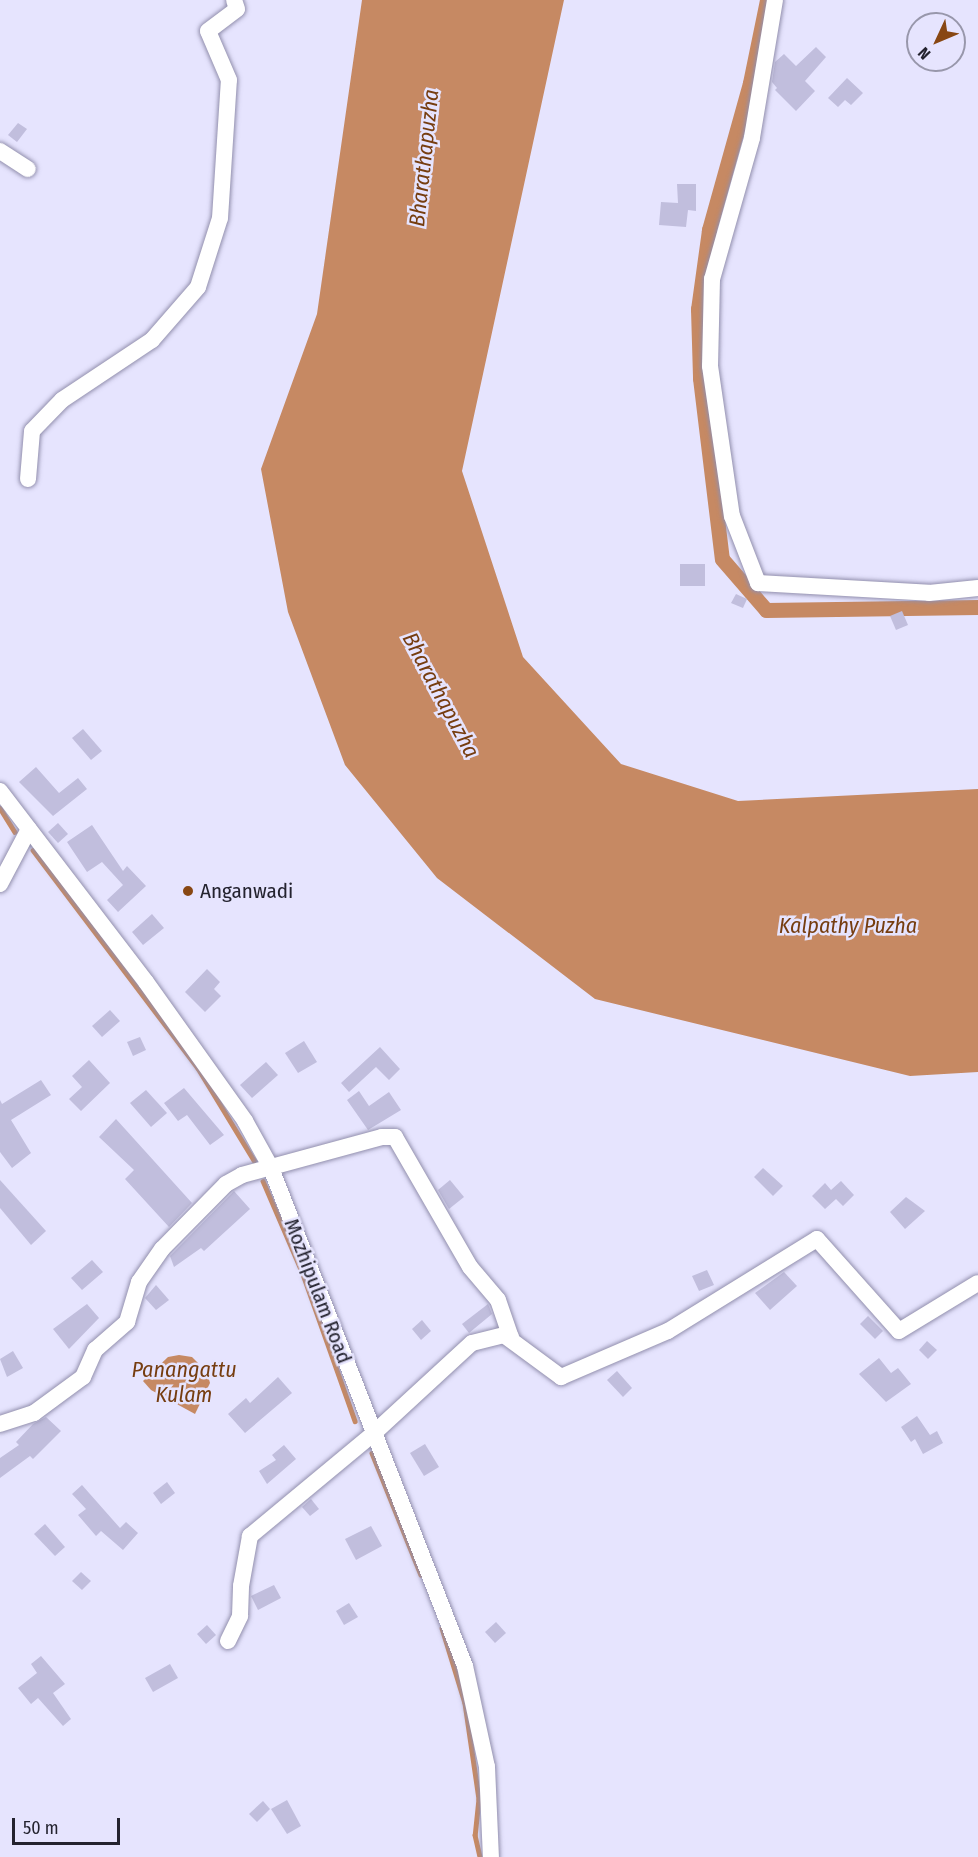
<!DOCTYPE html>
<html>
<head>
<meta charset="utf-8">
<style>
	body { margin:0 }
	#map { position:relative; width:978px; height:1857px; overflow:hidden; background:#e6e4fe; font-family:"Fira Sans Condensed",sans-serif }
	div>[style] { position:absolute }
	.water>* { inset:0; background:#c68963 }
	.stream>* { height:4.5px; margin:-2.25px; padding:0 2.25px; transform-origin:2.25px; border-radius:2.25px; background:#c68963 }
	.canal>* { height:15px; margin:-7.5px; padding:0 7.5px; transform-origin:7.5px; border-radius:7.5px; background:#c68963 }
	.building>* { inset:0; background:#c1bedd }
	.roads { filter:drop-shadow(0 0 2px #928fad) drop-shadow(0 0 2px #928fad) }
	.minor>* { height:16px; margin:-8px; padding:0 8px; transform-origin:8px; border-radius:8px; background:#fff }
	.dots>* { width:16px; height:16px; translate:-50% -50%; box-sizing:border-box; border:3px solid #e6e4fe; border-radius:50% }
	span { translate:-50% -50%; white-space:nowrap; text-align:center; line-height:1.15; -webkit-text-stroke:5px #e6e4fe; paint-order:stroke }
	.poi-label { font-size:21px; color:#24232f }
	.left { translate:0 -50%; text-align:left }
	.street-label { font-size:21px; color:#24232f }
	.water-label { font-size:22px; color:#763d10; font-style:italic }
	.north { position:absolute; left:906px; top:12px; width:60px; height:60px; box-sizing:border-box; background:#e6e4fe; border:2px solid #9897ab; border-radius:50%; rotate:226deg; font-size:16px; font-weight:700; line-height:24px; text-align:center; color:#24232f }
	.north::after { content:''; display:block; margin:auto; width:21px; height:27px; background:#884713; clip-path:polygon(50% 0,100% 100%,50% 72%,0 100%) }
	.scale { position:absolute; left:12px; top:1818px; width:108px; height:27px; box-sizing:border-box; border:3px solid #24232f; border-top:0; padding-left:8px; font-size:18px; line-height:21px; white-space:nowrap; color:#24232f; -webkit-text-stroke:4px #e6e4fe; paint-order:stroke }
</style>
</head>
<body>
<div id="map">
	<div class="water">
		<i style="clip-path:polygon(362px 0,564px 0,462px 471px,523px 657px,621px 764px,738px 801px,978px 789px,978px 1072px,910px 1076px,595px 999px,437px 878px,345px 765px,288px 612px,261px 469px,317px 314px)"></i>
		<i style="clip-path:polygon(179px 1355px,192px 1357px,207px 1372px,210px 1383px,195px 1414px,151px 1390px,143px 1381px,168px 1357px)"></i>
	</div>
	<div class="stream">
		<i style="left:0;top:808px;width:28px;rotate:58deg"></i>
		<i style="left:33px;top:850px;width:273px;rotate:52.9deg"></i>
		<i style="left:198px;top:1068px;width:108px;rotate:58.7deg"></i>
		<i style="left:263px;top:1181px;width:101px;rotate:66.7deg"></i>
		<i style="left:303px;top:1274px;width:156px;rotate:70.5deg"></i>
		<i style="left:372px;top:1453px;width:131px;rotate:68.1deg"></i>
		<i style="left:442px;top:1628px;width:78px;rotate:73deg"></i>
		<i style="left:465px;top:1703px;width:97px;rotate:81.7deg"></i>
		<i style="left:479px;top:1799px;width:36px;rotate:96deg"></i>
		<i style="left:475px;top:1835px;width:23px;rotate:77deg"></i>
	</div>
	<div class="canal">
		<i style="left:767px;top:0;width:85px;rotate:101.6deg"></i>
		<i style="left:750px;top:83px;width:153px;rotate:105.6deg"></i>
		<i style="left:709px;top:230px;width:80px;rotate:97.9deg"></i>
		<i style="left:698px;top:309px;width:69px;rotate:88.3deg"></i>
		<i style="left:700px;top:378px;width:182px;rotate:83.1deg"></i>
		<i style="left:722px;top:559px;width:67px;rotate:49.2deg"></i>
		<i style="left:766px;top:610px;width:212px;rotate:-0.8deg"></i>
	</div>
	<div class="building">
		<i style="clip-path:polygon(816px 47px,826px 57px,805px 81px,815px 91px,796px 111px,775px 90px,777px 88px,772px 82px,775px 62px,784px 54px,796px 66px)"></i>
		<i style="clip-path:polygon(847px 78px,863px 93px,851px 105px,845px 100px,838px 107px,828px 98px)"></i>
		<i style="clip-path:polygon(18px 123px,27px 129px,17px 142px,8px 135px)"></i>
		<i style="clip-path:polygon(677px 184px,696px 184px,696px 211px,688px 210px,686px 227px,659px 225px,661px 202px,678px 203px)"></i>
		<i style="clip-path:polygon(680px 564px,705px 564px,705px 586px,680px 586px)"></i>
		<i style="clip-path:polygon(736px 594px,747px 599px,743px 608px,731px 603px)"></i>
		<i style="clip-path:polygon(902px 611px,908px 625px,896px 630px,890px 616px)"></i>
		<i style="clip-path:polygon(83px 729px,102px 751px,91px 760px,72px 738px)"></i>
		<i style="clip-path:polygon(36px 767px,59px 793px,78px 778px,87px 789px,53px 816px,19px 782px)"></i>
		<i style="clip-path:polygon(58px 823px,68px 834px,58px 843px,48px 832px)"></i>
		<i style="clip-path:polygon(92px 825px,123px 871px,127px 866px,146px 886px,118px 912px,107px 900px,123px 885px,102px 862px,87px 872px,67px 842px)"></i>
		<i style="clip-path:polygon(152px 914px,164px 928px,143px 945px,132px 932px)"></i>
		<i style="clip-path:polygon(207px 969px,220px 982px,214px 989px,221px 996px,205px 1012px,185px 992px)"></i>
		<i style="clip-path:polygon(110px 1010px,120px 1021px,102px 1037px,92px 1026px)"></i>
		<i style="clip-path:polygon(140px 1037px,146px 1050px,133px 1056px,127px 1042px)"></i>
		<i style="clip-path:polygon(304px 1041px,317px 1062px,298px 1073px,285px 1053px)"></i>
		<i style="clip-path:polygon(380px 1047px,400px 1069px,389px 1080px,376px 1067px,349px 1092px,341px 1083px)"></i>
		<i style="clip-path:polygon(89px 1060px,110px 1083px,81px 1111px,69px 1099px,82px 1087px,72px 1076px)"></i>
		<i style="clip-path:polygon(266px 1062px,278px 1075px,252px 1098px,240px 1085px)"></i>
		<i style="clip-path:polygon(41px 1080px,51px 1095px,11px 1120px,31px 1153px,12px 1168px,0 1152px,0 1100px,2px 1104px)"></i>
		<i style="clip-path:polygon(184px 1088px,224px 1135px,210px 1145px,187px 1115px,178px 1121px,164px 1103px)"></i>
		<i style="clip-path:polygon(146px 1090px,167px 1113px,151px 1127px,130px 1103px)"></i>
		<i style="clip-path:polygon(359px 1091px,369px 1106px,389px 1092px,401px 1110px,368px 1130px,347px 1100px)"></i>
		<i style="clip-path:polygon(116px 1119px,192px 1203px,169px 1227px,125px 1179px,134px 1170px,99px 1137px)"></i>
		<i style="clip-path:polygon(763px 1168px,783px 1186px,773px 1196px,754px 1177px)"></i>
		<i style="clip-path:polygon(0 1180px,46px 1231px,31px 1245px,0 1208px)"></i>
		<i style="clip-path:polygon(450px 1180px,464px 1197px,449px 1209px,438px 1190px)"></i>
		<i style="clip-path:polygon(841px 1181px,854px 1195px,843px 1206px,836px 1199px,825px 1209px,812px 1196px,825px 1183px,831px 1190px)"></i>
		<i style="clip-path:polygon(234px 1191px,250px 1209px,204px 1251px,201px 1248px,174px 1267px,170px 1256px)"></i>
		<i style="clip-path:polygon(906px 1197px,925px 1211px,905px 1229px,890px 1212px)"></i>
		<i style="clip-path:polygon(92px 1260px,103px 1272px,82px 1290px,71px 1278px)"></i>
		<i style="clip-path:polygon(707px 1270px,714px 1285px,699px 1291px,692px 1276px)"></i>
		<i style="clip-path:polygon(784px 1272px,797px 1286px,770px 1310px,755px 1293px)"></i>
		<i style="clip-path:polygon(156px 1285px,169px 1300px,156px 1310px,145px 1298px)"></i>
		<i style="clip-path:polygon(87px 1304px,99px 1318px,69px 1349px,53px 1329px)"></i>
		<i style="clip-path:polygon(488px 1304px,492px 1314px,469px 1333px,462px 1324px)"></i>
		<i style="clip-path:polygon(868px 1316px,883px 1331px,875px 1339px,860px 1324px)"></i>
		<i style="clip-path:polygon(422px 1320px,431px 1331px,421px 1340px,412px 1329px)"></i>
		<i style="clip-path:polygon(927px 1341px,937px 1350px,928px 1359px,919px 1350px)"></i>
		<i style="clip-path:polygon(13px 1351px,23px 1368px,7px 1377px,0 1359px)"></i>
		<i style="clip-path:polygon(879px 1358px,891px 1373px,898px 1368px,911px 1384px,886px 1402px,859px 1374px)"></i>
		<i style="clip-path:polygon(617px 1371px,632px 1388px,623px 1397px,607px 1380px)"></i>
		<i style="clip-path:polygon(278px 1377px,292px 1393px,245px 1433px,228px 1414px,246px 1398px,250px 1403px)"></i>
		<i style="clip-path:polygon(917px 1416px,930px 1435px,937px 1431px,943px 1443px,923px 1454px,915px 1439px,911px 1442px,901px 1427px)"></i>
		<i style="clip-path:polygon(46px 1417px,61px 1431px,33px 1459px,30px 1456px,0 1478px,0 1458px,19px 1445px,16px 1442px,33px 1424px)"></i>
		<i style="clip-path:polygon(425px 1444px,439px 1467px,424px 1476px,410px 1453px)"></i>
		<i style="clip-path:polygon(284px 1445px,296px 1459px,267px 1484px,259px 1471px,276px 1460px,272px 1455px)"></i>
		<i style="clip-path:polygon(167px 1482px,175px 1493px,161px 1504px,153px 1493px)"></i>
		<i style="clip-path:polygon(82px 1485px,120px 1528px,126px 1522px,138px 1533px,123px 1550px,101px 1531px,96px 1536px,78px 1515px,86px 1509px,72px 1494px)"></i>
		<i style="clip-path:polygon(311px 1499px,319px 1509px,310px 1516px,302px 1507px)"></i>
		<i style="clip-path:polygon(45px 1524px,65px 1547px,55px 1556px,34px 1534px)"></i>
		<i style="clip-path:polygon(371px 1526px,382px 1546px,356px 1560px,345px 1539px)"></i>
		<i style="clip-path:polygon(81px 1572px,91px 1581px,82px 1590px,72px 1581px)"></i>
		<i style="clip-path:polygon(274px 1585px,281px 1598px,258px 1610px,251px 1596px)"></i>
		<i style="clip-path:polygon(349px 1603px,358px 1617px,344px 1625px,336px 1611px)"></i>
		<i style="clip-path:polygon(496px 1622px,506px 1633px,495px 1643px,485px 1632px)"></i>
		<i style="clip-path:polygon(207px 1625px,216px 1635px,206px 1644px,197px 1634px)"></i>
		<i style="clip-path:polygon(41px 1656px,65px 1684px,53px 1693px,71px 1719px,63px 1726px,38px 1698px,31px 1704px,18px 1688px,37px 1673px,31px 1664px)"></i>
		<i style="clip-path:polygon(170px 1664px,178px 1678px,153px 1692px,145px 1678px)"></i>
		<i style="clip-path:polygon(287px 1800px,301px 1826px,287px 1834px,271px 1809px)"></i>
		<i style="clip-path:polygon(263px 1801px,270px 1809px,257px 1822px,249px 1814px)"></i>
	</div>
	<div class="roads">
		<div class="minor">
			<i style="left:775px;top:0;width:140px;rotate:99.5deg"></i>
			<i style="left:752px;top:138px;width:147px;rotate:105.8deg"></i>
			<i style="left:712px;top:279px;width:87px;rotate:91.3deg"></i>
			<i style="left:710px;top:366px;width:152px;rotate:81.7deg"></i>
			<i style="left:732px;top:516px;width:72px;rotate:68.8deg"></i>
			<i style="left:758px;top:583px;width:171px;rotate:3.3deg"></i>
			<i style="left:929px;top:593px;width:49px;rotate:-5.8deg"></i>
			<i style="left:0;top:151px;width:33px;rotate:33deg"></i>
			<i style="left:28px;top:479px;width:48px;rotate:-85.2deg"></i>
			<i style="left:32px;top:431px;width:43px;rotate:-45.9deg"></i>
			<i style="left:62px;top:400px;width:108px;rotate:-33.7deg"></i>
			<i style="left:152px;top:340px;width:70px;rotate:-49deg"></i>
			<i style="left:198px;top:287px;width:72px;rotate:-72.3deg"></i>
			<i style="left:220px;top:218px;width:138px;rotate:-86.3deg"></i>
			<i style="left:229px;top:80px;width:53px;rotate:-113.2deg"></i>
			<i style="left:208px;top:31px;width:36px;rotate:-37deg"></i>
			<i style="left:237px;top:9px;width:9px;rotate:-108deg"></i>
			<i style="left:0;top:791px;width:240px;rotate:52.6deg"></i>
			<i style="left:146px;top:982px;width:171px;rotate:54.5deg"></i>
			<i style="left:245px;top:1121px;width:54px;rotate:61deg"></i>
			<i style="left:271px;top:1168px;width:534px;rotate:68.72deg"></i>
			<i style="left:465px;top:1666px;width:103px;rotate:77.7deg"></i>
			<i style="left:487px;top:1767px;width:90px;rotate:87.5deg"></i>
			<i style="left:0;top:884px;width:62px;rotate:-62.2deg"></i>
			<i style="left:0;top:1424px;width:36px;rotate:-18deg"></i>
			<i style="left:34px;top:1413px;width:61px;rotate:-36.3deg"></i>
			<i style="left:83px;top:1377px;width:30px;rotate:-66deg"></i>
			<i style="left:95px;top:1350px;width:43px;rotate:-41.2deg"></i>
			<i style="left:127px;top:1322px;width:42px;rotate:-73.3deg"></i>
			<i style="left:139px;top:1282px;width:40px;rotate:-55.1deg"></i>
			<i style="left:162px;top:1249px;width:91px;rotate:-45.4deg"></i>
			<i style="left:226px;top:1184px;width:18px;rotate:-29deg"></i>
			<i style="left:242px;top:1175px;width:145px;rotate:-15.2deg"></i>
			<i style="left:382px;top:1137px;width:13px"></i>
			<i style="left:395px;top:1137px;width:150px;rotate:60deg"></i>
			<i style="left:470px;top:1267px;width:43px;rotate:49.7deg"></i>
			<i style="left:498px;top:1300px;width:39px;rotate:71deg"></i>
			<i style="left:511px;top:1337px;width:6px;rotate:-162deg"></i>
			<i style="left:228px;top:1641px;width:28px;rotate:-64deg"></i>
			<i style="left:240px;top:1616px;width:30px;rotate:-88deg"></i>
			<i style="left:241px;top:1586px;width:51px;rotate:-79.8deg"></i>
			<i style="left:250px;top:1536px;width:161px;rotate:-39.7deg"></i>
			<i style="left:374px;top:1433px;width:133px;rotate:-42.6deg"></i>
			<i style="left:472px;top:1343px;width:33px;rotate:-14deg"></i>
			<i style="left:504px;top:1335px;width:71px;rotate:36.4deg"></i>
			<i style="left:561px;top:1377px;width:116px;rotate:-23.3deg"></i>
			<i style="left:668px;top:1331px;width:175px;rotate:-31.7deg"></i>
			<i style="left:817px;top:1239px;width:123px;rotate:48.3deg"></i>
			<i style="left:899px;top:1331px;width:92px;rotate:-31.3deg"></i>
		</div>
	</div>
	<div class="dots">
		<i style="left:188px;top:891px;background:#884713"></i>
	</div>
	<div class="poi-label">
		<span class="left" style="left:200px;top:891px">Anganwadi</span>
	</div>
	<div class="street-label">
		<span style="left:318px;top:1291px;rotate:69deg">Mozhipulam Road</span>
	</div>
	<div class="water-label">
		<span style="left:424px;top:158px;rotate:-84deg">Bharathapuzha</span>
		<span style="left:441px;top:695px;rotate:62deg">Bharathapuzha</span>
		<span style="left:848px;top:926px">Kalpathy Puzha</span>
		<span style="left:184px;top:1382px">Panangattu<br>Kulam</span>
	</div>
	<div class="north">N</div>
	<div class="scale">50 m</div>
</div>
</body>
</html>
